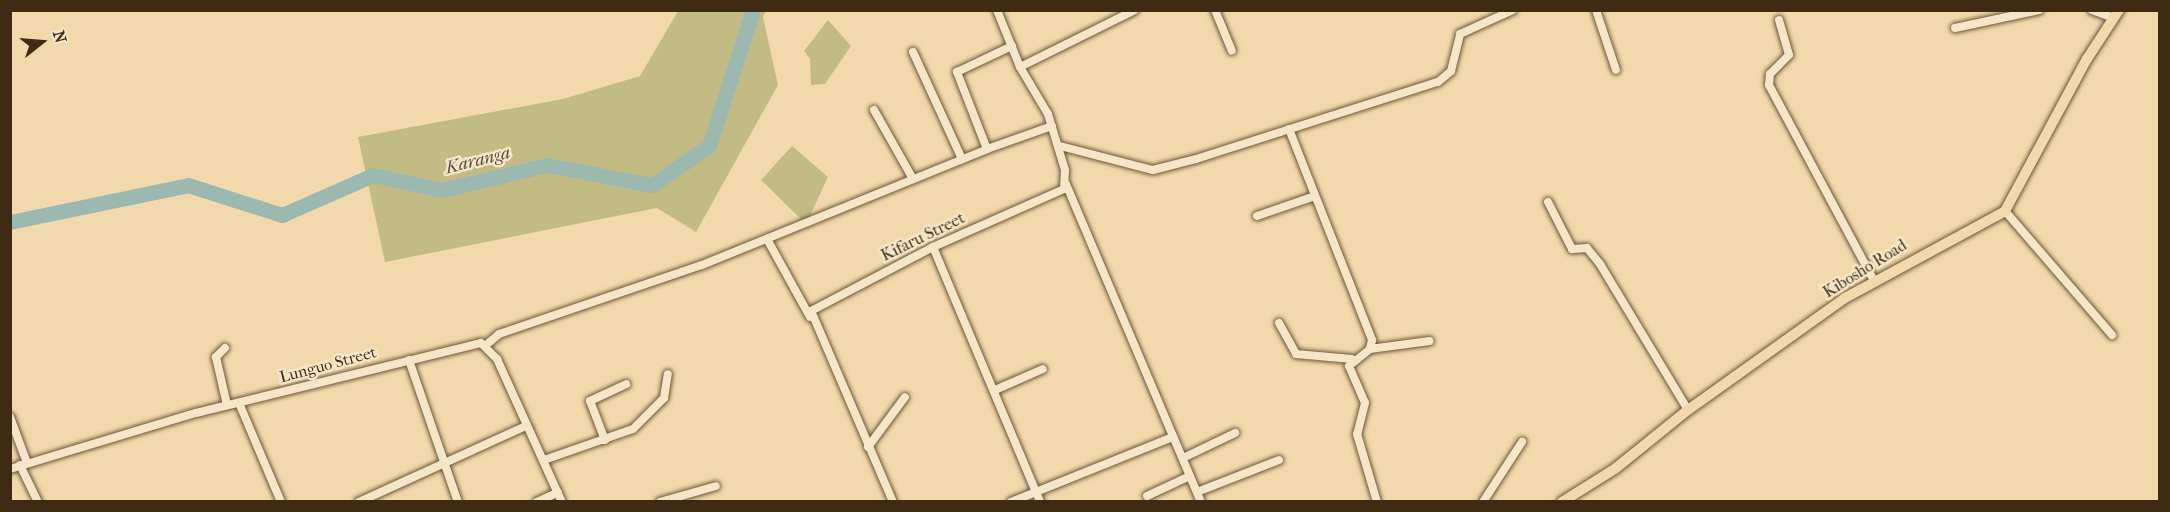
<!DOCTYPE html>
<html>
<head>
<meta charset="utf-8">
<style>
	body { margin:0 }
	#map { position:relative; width:2170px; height:512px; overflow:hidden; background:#f1d9ac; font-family:"IM FELL French Canon",serif }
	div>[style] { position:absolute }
	.green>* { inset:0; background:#c2bc84 }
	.river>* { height:15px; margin:-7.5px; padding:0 7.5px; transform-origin:7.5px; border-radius:7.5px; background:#9cb9b0 }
	.roads { filter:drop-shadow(0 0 2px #6c5639) drop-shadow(0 0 2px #6c5639) }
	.minor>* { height:8px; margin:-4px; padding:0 4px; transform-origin:4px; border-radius:4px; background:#f6e6c9 }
	.major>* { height:10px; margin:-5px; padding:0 5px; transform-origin:5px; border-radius:5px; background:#f1d9ac }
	span { translate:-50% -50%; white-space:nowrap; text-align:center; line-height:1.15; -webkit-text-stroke:5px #f6e6c9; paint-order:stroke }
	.street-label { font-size:16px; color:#3f2b13 }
	.water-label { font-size:18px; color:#564e3a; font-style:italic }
	.frame { position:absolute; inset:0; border:12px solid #3f2b13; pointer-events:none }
	.north { position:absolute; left:12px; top:12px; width:60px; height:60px; -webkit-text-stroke:4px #f6e6c9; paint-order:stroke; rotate:73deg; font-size:16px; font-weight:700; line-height:24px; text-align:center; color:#3f2b13 }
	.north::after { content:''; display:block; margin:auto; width:21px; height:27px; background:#3f2b13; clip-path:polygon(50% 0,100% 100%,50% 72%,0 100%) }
</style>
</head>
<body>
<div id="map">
	<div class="green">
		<i style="clip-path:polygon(678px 11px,766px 11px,763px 17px,778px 85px,696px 232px,657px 208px,385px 262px,358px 137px,563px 99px,640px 76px)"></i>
		<i style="clip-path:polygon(828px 20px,851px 46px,825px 84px,811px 85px,810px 59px,804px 51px)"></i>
		<i style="clip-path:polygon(792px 146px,828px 177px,806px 224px,761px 180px)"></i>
	</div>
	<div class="river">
		<i style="left:10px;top:222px;width:182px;rotate:-11.7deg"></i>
		<i style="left:188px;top:185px;width:99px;rotate:17.7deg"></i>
		<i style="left:282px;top:215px;width:99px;rotate:-23.7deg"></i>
		<i style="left:373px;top:175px;width:71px;rotate:12.3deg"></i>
		<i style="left:442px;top:190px;width:108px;rotate:-13.4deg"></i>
		<i style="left:547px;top:165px;width:107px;rotate:10.8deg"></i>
		<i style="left:652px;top:185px;width:69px;rotate:-34.4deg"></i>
		<i style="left:709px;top:146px;width:143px;rotate:-72.1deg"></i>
	</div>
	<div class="roads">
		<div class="minor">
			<i style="left:1215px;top:10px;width:44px;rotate:67.5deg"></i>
			<i style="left:1596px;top:10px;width:63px;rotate:71.6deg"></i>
			<i style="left:2092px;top:10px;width:23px;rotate:20deg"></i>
			<i style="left:1779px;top:20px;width:36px;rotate:74deg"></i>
			<i style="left:1789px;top:55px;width:27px;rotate:135deg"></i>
			<i style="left:1770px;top:74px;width:11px;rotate:95deg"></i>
			<i style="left:1769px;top:85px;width:222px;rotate:61.8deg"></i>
			<i style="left:1955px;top:28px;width:86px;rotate:-12.1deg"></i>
			<i style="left:913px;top:52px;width:118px;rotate:65.4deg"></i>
			<i style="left:1020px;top:67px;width:128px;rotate:-26.4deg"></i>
			<i style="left:874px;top:110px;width:79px;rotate:60.5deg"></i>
			<i style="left:1289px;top:129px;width:227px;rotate:68.5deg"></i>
			<i style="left:1372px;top:340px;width:9px;rotate:103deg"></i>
			<i style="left:1370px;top:349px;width:27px;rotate:141deg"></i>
			<i style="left:1349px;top:366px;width:40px;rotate:66.6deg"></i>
			<i style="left:1365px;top:403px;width:32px;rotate:104deg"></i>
			<i style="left:1357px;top:434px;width:71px;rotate:73.6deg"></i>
			<i style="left:1060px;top:146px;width:96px;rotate:14.5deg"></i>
			<i style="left:1153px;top:170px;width:44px;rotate:-14.3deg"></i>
			<i style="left:1196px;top:159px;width:254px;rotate:-17.7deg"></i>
			<i style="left:1438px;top:82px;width:17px;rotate:-40deg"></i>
			<i style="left:1451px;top:71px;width:38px;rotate:-76deg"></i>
			<i style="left:1460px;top:34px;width:58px;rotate:-24.4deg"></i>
			<i style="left:987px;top:149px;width:69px;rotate:-19.5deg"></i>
			<i style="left:1066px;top:184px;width:345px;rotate:67deg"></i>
			<i style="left:1548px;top:202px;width:53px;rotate:62.9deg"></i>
			<i style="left:1572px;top:249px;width:15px;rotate:-4deg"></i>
			<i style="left:1587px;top:248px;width:21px;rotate:51deg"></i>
			<i style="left:1600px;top:264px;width:170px;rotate:58.9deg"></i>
			<i style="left:2005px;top:211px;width:164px;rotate:49.2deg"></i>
			<i style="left:1257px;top:216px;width:61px;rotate:-19deg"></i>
			<i style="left:767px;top:239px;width:89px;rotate:61.1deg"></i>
			<i style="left:933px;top:247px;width:277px;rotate:67.2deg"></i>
			<i style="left:1279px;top:323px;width:35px;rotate:61deg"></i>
			<i style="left:1296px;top:354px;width:56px;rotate:5.1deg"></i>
			<i style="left:486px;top:345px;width:17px;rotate:-40deg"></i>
			<i style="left:499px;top:334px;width:214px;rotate:-18.8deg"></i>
			<i style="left:702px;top:265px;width:308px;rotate:-22.1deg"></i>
			<i style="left:987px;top:149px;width:83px;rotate:-111.3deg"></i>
			<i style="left:957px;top:72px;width:61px;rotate:-25.3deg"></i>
			<i style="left:225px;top:348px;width:13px;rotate:135deg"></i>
			<i style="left:216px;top:357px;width:49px;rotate:77.1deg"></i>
			<i style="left:1370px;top:349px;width:60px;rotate:-7.7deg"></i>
			<i style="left:409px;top:360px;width:150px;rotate:71deg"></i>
			<i style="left:995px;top:390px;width:52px;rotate:-23.6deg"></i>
			<i style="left:239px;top:403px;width:108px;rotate:67deg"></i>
			<i style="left:10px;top:417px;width:49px;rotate:69.7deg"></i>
			<i style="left:605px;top:440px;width:42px;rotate:-111deg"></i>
			<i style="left:590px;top:401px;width:40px;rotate:-25deg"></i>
			<i style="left:868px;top:447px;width:62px;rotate:-53.5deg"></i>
			<i style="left:1183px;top:458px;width:58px;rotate:-25.7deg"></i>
			<i style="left:544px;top:460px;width:94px;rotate:-19.2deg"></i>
			<i style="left:633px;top:429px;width:44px;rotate:-45deg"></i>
			<i style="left:664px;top:398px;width:24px;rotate:-81deg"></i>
			<i style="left:20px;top:465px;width:41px;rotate:64.1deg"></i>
			<i style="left:10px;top:469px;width:194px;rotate:-16.8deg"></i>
			<i style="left:196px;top:413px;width:293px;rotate:-13.8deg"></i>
			<i style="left:481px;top:343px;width:23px;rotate:45deg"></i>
			<i style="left:497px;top:359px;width:157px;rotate:65.6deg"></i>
			<i style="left:1197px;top:492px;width:88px;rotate:-21.3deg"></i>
			<i style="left:1147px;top:496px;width:47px;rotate:-24.9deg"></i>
			<i style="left:359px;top:502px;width:183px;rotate:-24.5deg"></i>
			<i style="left:537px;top:502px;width:23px;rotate:-25deg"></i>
			<i style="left:660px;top:502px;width:58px;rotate:-15.9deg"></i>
			<i style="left:893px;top:502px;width:208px;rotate:-113.2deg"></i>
			<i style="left:811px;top:311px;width:138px;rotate:-27.7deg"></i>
			<i style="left:933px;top:247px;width:143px;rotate:-23.9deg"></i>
			<i style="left:1064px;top:189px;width:19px;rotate:-87deg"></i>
			<i style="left:1065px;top:170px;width:59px;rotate:-106.9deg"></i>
			<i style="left:1048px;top:114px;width:55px;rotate:-120.8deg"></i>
			<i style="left:1020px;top:67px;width:61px;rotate:-112deg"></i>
			<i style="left:1011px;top:502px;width:175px;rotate:-21.9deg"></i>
			<i style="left:1483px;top:502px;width:72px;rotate:-57deg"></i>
		</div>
		<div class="major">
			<i style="left:1562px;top:502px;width:64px;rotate:-32.2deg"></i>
			<i style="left:1616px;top:468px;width:92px;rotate:-38.9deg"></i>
			<i style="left:1688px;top:410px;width:193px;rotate:-35.5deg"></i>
			<i style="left:1845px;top:298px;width:182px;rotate:-28.5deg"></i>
			<i style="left:2005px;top:211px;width:173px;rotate:-61.7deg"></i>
			<i style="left:2087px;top:59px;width:59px;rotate:-56.9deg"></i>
		</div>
	</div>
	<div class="street-label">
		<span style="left:923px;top:237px;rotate:-26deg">Kifaru Street</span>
		<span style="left:1865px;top:269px;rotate:-32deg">Kibosho Road</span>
		<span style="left:328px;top:365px;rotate:-15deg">Lunguo Street</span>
	</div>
	<div class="water-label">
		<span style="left:478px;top:161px;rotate:-14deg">Karanga</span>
	</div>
	<div class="frame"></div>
	<div class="north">N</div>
</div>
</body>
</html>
